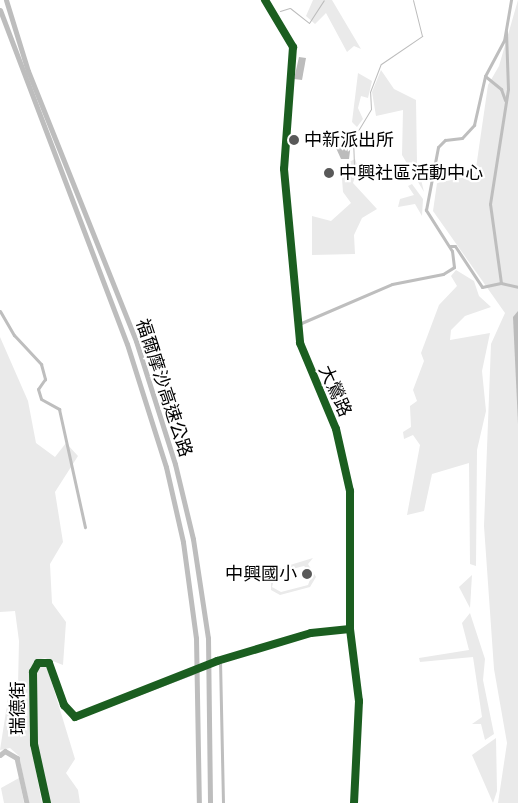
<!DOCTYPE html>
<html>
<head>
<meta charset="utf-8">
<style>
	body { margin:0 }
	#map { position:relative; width:518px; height:803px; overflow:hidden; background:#fff; font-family:Figtree,"Noto Sans TC",sans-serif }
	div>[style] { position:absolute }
	.green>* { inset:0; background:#eaeaea }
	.water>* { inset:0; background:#bcbcbc }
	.stream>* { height:1px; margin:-0.5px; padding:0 0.5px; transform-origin:0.5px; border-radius:0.5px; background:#bcbcbc }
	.secondary-tunnel>* { height:4.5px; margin-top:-2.25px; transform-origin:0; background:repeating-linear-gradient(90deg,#d9d9d9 0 4.5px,transparent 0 6.5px) }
	.street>* { height:3px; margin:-1.5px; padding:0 1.5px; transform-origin:1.5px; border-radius:1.5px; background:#bebebe }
	.secondary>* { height:4.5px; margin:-2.25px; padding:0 2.25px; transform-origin:2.25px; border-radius:2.25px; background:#c2c2c2 }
	.highway>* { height:5px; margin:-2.5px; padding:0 2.5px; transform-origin:2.5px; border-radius:2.5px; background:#bdbdbd }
	.cycleway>* { height:8px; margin:-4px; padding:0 4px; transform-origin:4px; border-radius:4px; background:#1b5e20 }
	.dots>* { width:14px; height:14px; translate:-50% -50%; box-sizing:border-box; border:2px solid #fff; border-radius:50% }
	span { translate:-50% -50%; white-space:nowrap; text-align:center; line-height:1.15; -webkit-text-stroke:4.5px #fff; paint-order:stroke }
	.poi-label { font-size:18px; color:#000 }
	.left { translate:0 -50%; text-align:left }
	.right { translate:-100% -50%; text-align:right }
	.street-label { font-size:18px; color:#000 }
</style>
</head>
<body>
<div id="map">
	<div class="green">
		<i style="clip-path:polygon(313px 0,332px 0,361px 49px,354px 46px,347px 52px,326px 13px,315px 24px,306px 16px)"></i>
		<i style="clip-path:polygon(518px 0,518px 803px,498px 803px,507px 743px,494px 669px,484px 526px,491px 344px,505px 313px,433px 211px,437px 183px,475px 175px,488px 85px,499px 66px)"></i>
		<i style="clip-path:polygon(381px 70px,394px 89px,416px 100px,417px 163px,424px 192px,402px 155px,403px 110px,376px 116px,372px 92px)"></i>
		<i style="clip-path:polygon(358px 73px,372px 81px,368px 98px,361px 96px,358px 108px,363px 119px,357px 127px,352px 122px)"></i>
		<i style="clip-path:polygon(355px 159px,358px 167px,353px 183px,377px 209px,362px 218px,354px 235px,355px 254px,312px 255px,312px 216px,331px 221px,351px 203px,343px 192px,341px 166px)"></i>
		<i style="clip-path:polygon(412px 184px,423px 199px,422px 216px,415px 204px,398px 207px,400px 199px,414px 195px,408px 186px)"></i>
		<i style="clip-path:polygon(456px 270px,474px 281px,479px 296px,491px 307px,465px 316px,451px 330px,450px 340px,490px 333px,482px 371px,486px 411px,477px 450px,476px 566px,470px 564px,469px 463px,432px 474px,424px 511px,407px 515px,420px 445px,413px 435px,404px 439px,403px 432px,411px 427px,410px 406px,417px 401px,413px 390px,424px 361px,421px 353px,439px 305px,457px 286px,451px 276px)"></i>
		<i style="clip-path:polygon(0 337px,28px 401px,36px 443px,55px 457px,66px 443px,78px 456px,55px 492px,63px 542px,50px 564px,52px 603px,66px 622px,63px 665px,45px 658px,36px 660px,31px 671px,29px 735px,42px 803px,29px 803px,19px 756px,10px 748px,0 750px,9px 692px,16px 692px,18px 685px,19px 641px,15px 611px,0 612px)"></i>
		<i style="clip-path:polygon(evenodd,313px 558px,308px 564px,316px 577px,310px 587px,280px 595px,271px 590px,271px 573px,267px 572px,313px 558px,304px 566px,312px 574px,308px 585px,281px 592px,272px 587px,276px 573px,304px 566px)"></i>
		<i style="clip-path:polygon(472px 575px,470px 608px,459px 587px)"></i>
		<i style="clip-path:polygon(470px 613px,485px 659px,483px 680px,494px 734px,485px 740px,481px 724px,472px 724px,482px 717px,473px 657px,420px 662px,419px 658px,469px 650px,462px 623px)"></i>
		<i style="clip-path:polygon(42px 664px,47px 667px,75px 759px,66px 773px,78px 790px,80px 803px,48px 803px,37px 745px,36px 671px)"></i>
		<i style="clip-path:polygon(496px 738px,497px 791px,493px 803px,472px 755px)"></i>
		<i style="clip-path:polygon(19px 778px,24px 803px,4px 803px,1px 788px)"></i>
	</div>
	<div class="water">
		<i style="clip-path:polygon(299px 57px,306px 58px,302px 80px,294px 79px)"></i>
		<i style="clip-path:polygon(352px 135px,349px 159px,341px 159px,336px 148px)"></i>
		<i style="clip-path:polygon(518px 311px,518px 424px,513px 317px)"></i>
	</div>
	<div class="stream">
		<i style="left:280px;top:11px;width:10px;rotate:-17deg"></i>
		<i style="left:290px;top:8px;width:24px;rotate:38deg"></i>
		<i style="left:309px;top:23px;width:27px;rotate:-57deg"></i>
		<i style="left:349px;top:175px;width:10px;rotate:-61deg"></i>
		<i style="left:354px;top:166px;width:27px;rotate:-92deg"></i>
		<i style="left:353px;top:139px;width:35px;rotate:-59deg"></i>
		<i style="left:371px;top:109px;width:17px;rotate:-93deg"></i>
		<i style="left:370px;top:92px;width:30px;rotate:-69deg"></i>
		<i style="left:381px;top:64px;width:50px;rotate:-34.3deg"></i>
		<i style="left:422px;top:36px;width:37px;rotate:-104deg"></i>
	</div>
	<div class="secondary-tunnel">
		<i style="left:194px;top:671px;width:25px;rotate:-23deg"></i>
	</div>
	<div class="street">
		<i style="left:485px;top:76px;width:21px;rotate:39deg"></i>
		<i style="left:501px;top:89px;width:12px;rotate:70deg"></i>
		<i style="left:450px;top:246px;width:5px"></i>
		<i style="left:455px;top:246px;width:49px;rotate:56.6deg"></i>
		<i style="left:482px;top:287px;width:19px;rotate:-12deg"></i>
		<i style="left:501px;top:283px;width:17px;rotate:13deg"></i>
		<i style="left:501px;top:283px;width:80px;rotate:-97.9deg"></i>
		<i style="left:490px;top:204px;width:116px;rotate:-81.1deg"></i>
		<i style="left:508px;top:89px;width:58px;rotate:-92deg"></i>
		<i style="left:0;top:311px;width:28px;rotate:60deg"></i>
		<i style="left:14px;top:335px;width:40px;rotate:47deg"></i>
		<i style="left:41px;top:364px;width:16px;rotate:75deg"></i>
		<i style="left:45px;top:379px;width:12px;rotate:125deg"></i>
		<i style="left:38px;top:389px;width:10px;rotate:73deg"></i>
		<i style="left:41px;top:399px;width:21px;rotate:29deg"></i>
		<i style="left:59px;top:409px;width:121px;rotate:77.6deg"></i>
		<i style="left:299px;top:324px;width:101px;rotate:-23.3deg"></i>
		<i style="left:392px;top:284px;width:52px;rotate:-11.1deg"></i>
		<i style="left:443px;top:274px;width:13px;rotate:-32deg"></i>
		<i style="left:454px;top:267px;width:16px;rotate:-97deg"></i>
		<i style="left:452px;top:251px;width:49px;rotate:-122.4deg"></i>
		<i style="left:426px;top:210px;width:64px;rotate:-79.2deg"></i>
		<i style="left:438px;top:147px;width:10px;rotate:-45deg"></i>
		<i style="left:445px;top:140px;width:17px;rotate:-7deg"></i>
		<i style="left:462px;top:138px;width:18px;rotate:-47deg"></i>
		<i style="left:474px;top:125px;width:50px;rotate:-77.3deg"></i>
		<i style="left:485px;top:76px;width:40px;rotate:-62deg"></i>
		<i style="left:504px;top:41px;width:42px;rotate:-80.3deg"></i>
		<i style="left:220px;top:660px;width:143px;rotate:88.8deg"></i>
	</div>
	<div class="secondary">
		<i style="left:265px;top:0;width:55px;rotate:59.2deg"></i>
		<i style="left:293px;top:47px;width:122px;rotate:94.2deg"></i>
		<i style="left:284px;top:169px;width:175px;rotate:84.7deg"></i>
		<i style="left:300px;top:343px;width:93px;rotate:67.3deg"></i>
		<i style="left:336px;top:429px;width:64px;rotate:77.3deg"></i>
		<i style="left:350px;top:491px;width:138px;rotate:90deg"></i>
		<i style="left:350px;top:629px;width:73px;rotate:82.9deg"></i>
		<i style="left:359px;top:701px;width:102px;rotate:92.8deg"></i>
		<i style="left:217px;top:661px;width:98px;rotate:-16.6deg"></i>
		<i style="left:311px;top:633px;width:39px;rotate:-6deg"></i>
		<i style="left:0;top:755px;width:6px;rotate:-39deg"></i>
		<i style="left:5px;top:751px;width:14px;rotate:30deg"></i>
		<i style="left:17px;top:758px;width:46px;rotate:77.5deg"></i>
		<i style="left:47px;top:803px;width:60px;rotate:-102.4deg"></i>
		<i style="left:34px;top:744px;width:72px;rotate:-90.8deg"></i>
		<i style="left:33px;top:672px;width:10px;rotate:-61deg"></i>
		<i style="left:38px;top:663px;width:11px"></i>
		<i style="left:49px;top:663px;width:45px;rotate:70.3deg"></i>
		<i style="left:64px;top:705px;width:16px;rotate:47deg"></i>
		<i style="left:75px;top:717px;width:126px;rotate:-20.9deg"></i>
	</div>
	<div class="highway">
		<i style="left:6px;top:0;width:74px;rotate:72.8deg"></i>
		<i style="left:28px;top:71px;width:291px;rotate:68.2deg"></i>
		<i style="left:136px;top:341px;width:129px;rotate:72.4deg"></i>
		<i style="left:175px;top:464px;width:77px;rotate:76.5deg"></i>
		<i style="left:193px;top:539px;width:100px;rotate:81.4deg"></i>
		<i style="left:208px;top:638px;width:165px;rotate:89.3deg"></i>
		<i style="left:0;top:10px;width:357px;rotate:69.2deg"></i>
		<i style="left:127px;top:344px;width:129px;rotate:72.4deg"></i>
		<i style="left:166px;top:467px;width:77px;rotate:77.2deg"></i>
		<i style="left:183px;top:542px;width:97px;rotate:82.3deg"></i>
		<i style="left:196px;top:638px;width:165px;rotate:89deg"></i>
	</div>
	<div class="cycleway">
		<i style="left:265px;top:0;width:55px;rotate:59.2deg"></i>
		<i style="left:293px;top:47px;width:122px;rotate:94.2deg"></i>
		<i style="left:284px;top:169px;width:175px;rotate:84.7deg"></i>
		<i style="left:300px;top:343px;width:93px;rotate:67.3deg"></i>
		<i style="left:336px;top:429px;width:64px;rotate:77.3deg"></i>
		<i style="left:350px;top:491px;width:138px;rotate:90deg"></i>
		<i style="left:350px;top:629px;width:73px;rotate:82.9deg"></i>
		<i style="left:359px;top:701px;width:102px;rotate:92.8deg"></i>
		<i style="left:47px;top:803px;width:60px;rotate:-102.4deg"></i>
		<i style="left:34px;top:744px;width:72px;rotate:-90.8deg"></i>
		<i style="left:33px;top:672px;width:10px;rotate:-61deg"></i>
		<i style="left:38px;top:663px;width:11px"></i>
		<i style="left:49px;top:663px;width:45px;rotate:70.3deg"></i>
		<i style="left:64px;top:705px;width:16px;rotate:47deg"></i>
		<i style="left:75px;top:717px;width:153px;rotate:-21.5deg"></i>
		<i style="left:217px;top:661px;width:98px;rotate:-16.6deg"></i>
		<i style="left:311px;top:633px;width:39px;rotate:-6deg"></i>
	</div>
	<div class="dots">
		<i style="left:294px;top:140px;background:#595959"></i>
		<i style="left:329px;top:173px;background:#595959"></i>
		<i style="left:307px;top:574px;background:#595959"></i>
	</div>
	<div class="poi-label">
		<span class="left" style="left:304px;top:140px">中新派出所</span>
		<span class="left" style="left:339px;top:173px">中興社區活動中心</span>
		<span class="right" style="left:297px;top:574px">中興國小</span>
	</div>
	<div class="street-label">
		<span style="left:164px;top:388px;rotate:72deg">福爾摩沙高速公路</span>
		<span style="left:335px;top:391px;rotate:66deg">大鶯路</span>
		<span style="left:18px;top:708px;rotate:-90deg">瑞德街</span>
	</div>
</div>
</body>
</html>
